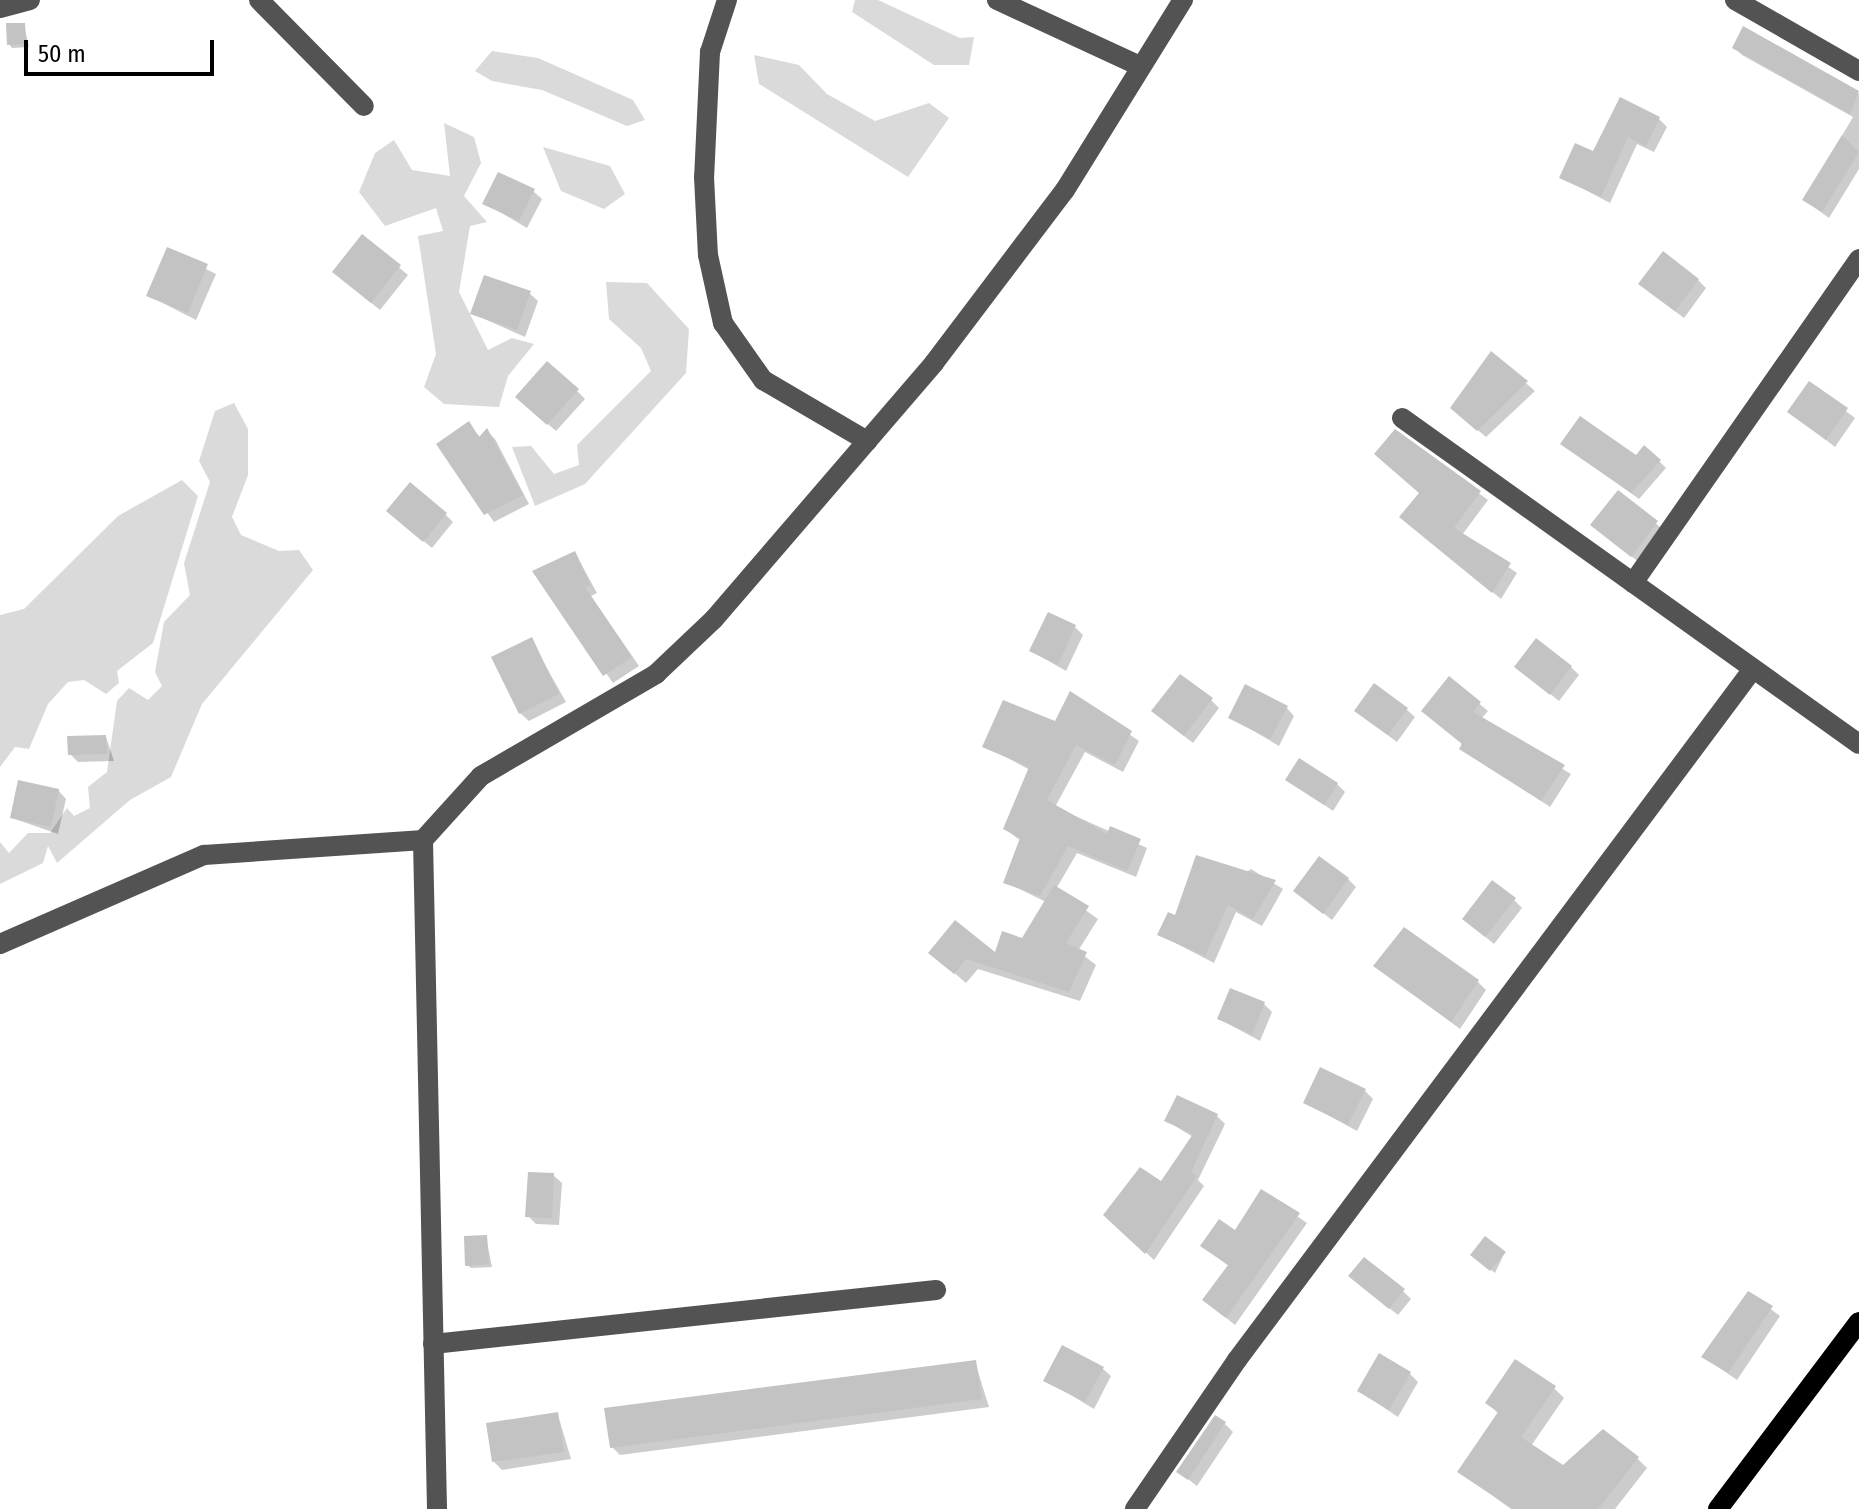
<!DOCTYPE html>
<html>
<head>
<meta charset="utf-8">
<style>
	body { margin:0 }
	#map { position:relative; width:1859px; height:1509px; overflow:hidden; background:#fff; font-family:"Fira Sans Condensed",sans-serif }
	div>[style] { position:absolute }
	.green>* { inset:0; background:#dadada }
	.shadow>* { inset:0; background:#0003 }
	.building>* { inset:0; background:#c3c3c3 }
	.minor>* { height:20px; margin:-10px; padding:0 10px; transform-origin:10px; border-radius:10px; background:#535353 }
	.major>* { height:20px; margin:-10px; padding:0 10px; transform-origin:10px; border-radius:10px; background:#000 }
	span { translate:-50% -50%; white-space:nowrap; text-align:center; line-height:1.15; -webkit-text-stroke:6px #fff; paint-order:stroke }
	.scale { position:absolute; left:24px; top:40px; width:190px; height:36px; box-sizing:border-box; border:4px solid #000; border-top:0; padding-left:10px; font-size:24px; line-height:28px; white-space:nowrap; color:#000; -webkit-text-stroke:6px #fff; paint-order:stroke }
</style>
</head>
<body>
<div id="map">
	<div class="green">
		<i style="clip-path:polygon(855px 0,878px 0,960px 38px,974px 37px,969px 65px,934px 65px,852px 12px)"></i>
		<i style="clip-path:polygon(492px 51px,538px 58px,633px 100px,645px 120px,627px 126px,542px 90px,492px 81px,475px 71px)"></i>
		<i style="clip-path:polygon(754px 55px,799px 65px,827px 94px,875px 121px,929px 103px,949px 118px,908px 177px,759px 84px)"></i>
		<i style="clip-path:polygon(444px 123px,474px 137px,481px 163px,464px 196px,487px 222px,470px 226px,459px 292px,488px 350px,512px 338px,534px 344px,508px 376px,499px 407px,444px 404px,424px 387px,436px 354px,418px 236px,443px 231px,436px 208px,385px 226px,359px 192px,375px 153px,394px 140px,412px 170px,450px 176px)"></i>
		<i style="clip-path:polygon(543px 147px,610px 166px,625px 194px,604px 209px,561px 191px)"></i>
		<i style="clip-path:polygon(606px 282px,647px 283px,689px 329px,686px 373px,585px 484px,535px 506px,512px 447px,531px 446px,554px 474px,579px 465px,577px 445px,651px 371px,641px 348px,609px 319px)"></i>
		<i style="clip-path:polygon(234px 403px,248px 429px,248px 475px,232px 517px,241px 535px,279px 551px,299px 550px,313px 570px,202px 704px,171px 777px,130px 800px,57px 863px,48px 846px,43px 863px,0 884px,0 842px,9px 853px,28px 833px,50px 833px,67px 808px,74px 816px,90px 808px,88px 787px,107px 772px,117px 701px,129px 688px,148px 700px,162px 686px,155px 672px,164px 622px,190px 595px,184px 563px,210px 482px,199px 461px,215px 411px)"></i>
		<i style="clip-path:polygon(182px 480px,198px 496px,153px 643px,117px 671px,119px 683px,106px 694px,84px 680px,68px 682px,48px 704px,29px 749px,15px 747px,0 767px,0 615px,24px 609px,118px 516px)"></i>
	</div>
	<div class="shadow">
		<i style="clip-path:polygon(24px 25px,29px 47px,12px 48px,9px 44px)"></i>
		<i style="clip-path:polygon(1744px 29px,1859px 94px,1859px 169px,1829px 218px,1804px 200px,1853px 117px,1742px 55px,1734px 47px)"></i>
		<i style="clip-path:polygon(1659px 119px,1667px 127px,1654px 152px,1637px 144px,1610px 203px,1561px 177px)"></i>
		<i style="clip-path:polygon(533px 191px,542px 199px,527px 228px,485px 203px)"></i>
		<i style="clip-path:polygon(363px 237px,408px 275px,380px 310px,343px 280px)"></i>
		<i style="clip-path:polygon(168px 250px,216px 274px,196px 320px,149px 296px)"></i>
		<i style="clip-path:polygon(1698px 280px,1706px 288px,1684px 318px,1649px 292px)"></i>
		<i style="clip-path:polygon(529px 293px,538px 301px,525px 337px,473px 314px)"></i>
		<i style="clip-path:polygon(1492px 354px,1535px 391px,1486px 437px,1461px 416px)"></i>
		<i style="clip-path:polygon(1810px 384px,1855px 418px,1835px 447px,1790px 412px)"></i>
		<i style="clip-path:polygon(577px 391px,585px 399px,556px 431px,526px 405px)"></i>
		<i style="clip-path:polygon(468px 424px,481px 438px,487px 431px,495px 439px,529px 504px,494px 522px,438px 444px)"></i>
		<i style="clip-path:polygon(1396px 432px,1488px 500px,1462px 535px,1517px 573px,1501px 599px,1410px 525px,1422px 493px)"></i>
		<i style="clip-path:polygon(1563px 444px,1660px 462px,1666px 468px,1639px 499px)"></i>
		<i style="clip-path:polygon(1618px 493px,1665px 531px,1640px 563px,1601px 533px)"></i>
		<i style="clip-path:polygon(445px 514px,453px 522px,432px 548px,397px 519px)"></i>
		<i style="clip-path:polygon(575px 553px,597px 593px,591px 596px,639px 666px,613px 683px,535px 572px)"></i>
		<i style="clip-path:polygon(1075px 627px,1083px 635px,1066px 671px,1031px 651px)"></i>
		<i style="clip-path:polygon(531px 640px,566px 702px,529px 721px,520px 713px)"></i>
		<i style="clip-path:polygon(1516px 667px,1571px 667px,1579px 675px,1559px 701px)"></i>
		<i style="clip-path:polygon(1449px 679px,1488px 711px,1481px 719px,1571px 774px,1550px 807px,1462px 748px)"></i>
		<i style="clip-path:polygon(1071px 694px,1139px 741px,1123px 772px,1085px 752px,1055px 807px,1147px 848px,1136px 877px,1077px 853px,1056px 889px,1098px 919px,1078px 951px,1096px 965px,1080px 1001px,978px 969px,966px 983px,931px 953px,996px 955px,1023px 940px,1046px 902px,1005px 882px,1021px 841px,1005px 829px,1030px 770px,985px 746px,1056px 724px)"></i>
		<i style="clip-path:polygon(1211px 700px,1219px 708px,1193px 743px,1162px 719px)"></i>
		<i style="clip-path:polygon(1286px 707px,1294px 716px,1279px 746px,1230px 717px)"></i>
		<i style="clip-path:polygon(1406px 709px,1415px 717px,1397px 742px,1364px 718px)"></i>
		<i style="clip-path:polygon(106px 737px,114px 761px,78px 762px,70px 754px)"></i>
		<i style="clip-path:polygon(1288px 780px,1337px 784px,1345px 792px,1333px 811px)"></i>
		<i style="clip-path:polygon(58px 790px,66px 799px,58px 834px,12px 818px)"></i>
		<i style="clip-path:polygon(1251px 869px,1283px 889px,1262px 926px,1236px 912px,1214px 963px,1160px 935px)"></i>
		<i style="clip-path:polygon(1348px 879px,1356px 887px,1332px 920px,1295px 891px)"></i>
		<i style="clip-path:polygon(1514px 900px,1522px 908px,1494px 944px,1464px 919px)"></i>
		<i style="clip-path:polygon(1376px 966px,1478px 982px,1486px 990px,1460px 1029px)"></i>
		<i style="clip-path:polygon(1264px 1004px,1272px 1012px,1260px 1041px,1219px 1019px)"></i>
		<i style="clip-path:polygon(1365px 1091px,1373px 1099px,1357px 1131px,1306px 1103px)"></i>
		<i style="clip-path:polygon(1217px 1116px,1225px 1124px,1198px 1180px,1204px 1186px,1154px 1260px,1106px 1215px,1162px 1184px,1193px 1137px,1167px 1121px)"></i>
		<i style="clip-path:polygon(553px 1175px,562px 1183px,559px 1225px,536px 1224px,528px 1216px)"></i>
		<i style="clip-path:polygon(1262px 1192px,1307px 1223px,1235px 1325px,1204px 1300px,1230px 1267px,1202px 1245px,1236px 1233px)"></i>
		<i style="clip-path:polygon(486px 1237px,492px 1267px,471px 1268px,467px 1265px)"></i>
		<i style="clip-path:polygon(1504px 1254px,1495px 1273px,1476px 1258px)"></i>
		<i style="clip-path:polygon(1359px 1284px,1403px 1291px,1411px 1299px,1398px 1315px)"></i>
		<i style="clip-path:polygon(1749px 1293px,1780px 1316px,1737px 1380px,1704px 1357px)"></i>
		<i style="clip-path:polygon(975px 1362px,989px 1407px,620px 1455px,612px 1447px)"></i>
		<i style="clip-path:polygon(1102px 1368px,1111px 1376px,1094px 1409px,1046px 1380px)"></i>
		<i style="clip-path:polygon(1410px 1374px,1418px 1382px,1398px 1417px,1359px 1391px)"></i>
		<i style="clip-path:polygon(1554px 1388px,1564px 1398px,1531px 1446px,1563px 1467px,1637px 1458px,1647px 1468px,1615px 1509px,1511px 1509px,1460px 1472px,1499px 1414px,1487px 1403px)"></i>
		<i style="clip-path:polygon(558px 1415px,571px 1459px,502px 1470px,494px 1462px)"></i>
		<i style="clip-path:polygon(1225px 1424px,1233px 1432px,1197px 1486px,1179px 1472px)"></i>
	</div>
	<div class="building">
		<i style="clip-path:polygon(6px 23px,25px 23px,26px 44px,7px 45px)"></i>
		<i style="clip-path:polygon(1743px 26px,1859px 91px,1850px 114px,1732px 48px)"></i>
		<i style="clip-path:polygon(1620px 97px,1660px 117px,1646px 146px,1628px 137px,1601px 197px,1559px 178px,1575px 143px,1593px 151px)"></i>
		<i style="clip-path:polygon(1842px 135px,1859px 152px,1822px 212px,1802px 200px)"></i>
		<i style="clip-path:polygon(498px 172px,535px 189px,519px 221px,482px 204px)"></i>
		<i style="clip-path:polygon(362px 234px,401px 265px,371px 303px,332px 272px)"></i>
		<i style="clip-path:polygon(167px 247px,208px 264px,188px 313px,146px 296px)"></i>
		<i style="clip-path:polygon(1663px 251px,1699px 279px,1675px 311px,1638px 284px)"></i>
		<i style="clip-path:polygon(484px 275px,531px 291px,517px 330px,470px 314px)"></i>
		<i style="clip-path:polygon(1491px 351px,1528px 381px,1477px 431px,1450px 408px)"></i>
		<i style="clip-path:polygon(547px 361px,579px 389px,547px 425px,515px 397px)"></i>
		<i style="clip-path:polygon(1809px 381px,1848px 408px,1826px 440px,1787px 412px)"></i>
		<i style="clip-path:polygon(1580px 416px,1636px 455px,1644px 445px,1661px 460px,1631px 493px,1560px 444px)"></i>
		<i style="clip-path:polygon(469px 421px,479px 437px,487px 428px,523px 495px,484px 515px,436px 444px)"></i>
		<i style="clip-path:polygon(1395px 429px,1481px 491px,1454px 528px,1511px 563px,1492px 593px,1399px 517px,1419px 493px,1374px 454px)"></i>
		<i style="clip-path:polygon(410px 482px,447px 513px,423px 542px,386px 511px)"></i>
		<i style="clip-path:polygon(1618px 490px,1658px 521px,1631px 557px,1590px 525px)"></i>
		<i style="clip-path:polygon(575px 551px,591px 585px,585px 587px,632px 657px,603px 676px,532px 571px)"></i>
		<i style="clip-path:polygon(1048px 612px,1076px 625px,1058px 665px,1029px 651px)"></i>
		<i style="clip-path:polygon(532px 637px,559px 694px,519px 714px,491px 657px)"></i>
		<i style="clip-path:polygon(1536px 638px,1572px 666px,1550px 695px,1514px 667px)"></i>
		<i style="clip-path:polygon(1180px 674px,1213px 698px,1184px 736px,1151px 711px)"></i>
		<i style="clip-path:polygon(1449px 676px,1481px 702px,1473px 712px,1565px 765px,1541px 801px,1459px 749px,1462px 744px,1421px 711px)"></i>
		<i style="clip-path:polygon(1374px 683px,1408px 708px,1388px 735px,1354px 711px)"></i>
		<i style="clip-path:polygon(1245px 684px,1288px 706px,1270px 739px,1228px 718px)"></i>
		<i style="clip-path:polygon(1070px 691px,1132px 731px,1115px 765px,1076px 745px,1047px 800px,1107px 834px,1110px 826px,1141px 839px,1127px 871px,1068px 846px,1040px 896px,1003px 883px,1020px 838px,1003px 829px,1029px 767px,982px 747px,1003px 700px,1055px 721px)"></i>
		<i style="clip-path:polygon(106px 735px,107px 754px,68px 755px,67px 736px)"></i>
		<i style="clip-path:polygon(1299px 758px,1338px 783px,1324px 805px,1285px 780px)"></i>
		<i style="clip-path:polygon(18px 780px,59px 789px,51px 827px,10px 818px)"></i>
		<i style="clip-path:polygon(1196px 855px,1276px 880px,1253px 919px,1228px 905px,1205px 956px,1157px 935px,1168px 912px,1175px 915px)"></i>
		<i style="clip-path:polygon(1319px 856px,1349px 878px,1323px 914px,1293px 891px)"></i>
		<i style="clip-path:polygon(1492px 880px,1516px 898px,1485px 937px,1462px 919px)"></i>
		<i style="clip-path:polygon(1054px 885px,1089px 906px,1066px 943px,1087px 952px,1069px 992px,966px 959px,954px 974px,928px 953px,955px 920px,995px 952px,1002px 931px,1022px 938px)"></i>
		<i style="clip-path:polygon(1404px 927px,1479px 980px,1451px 1022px,1373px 966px)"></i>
		<i style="clip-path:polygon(1230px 988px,1265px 1002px,1252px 1034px,1217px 1019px)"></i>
		<i style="clip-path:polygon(1320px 1067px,1366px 1089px,1348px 1125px,1303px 1103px)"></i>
		<i style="clip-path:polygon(1177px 1095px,1218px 1114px,1191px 1172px,1197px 1176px,1145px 1254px,1103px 1215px,1140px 1167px,1161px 1181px,1193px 1134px,1164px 1121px)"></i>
		<i style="clip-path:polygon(528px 1172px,554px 1173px,552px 1218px,525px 1217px)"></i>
		<i style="clip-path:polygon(1261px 1189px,1300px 1213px,1226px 1318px,1202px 1300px,1228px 1265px,1200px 1246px,1219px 1219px,1235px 1230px)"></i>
		<i style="clip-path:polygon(487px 1235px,489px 1264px,465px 1266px,464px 1236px)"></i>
		<i style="clip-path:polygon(1485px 1236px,1506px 1252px,1490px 1271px,1470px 1255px)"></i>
		<i style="clip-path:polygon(1364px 1257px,1405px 1289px,1389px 1309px,1348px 1276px)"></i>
		<i style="clip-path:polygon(1748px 1291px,1773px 1306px,1728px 1373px,1701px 1357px)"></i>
		<i style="clip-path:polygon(1062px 1345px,1104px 1367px,1085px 1402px,1043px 1381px)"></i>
		<i style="clip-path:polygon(1379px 1353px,1411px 1372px,1389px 1410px,1357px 1391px)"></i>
		<i style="clip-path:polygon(1515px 1359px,1556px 1386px,1521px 1437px,1563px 1465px,1603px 1429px,1639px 1457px,1598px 1509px,1513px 1509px,1457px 1472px,1498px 1412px,1485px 1403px)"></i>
		<i style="clip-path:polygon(976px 1360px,982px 1399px,610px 1448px,604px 1408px)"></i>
		<i style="clip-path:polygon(558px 1412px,564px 1452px,492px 1462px,486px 1423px)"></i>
		<i style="clip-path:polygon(1215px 1415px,1226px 1422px,1188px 1480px,1176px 1472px)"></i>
	</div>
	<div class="minor">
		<i style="left:259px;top:0;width:149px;rotate:45.3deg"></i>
		<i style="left:727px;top:0;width:55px;rotate:108.1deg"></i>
		<i style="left:710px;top:52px;width:125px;rotate:92.7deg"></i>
		<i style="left:704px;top:177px;width:78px;rotate:87.1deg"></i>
		<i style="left:708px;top:255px;width:70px;rotate:77.6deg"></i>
		<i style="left:723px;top:323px;width:70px;rotate:54.9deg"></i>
		<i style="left:763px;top:380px;width:121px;rotate:30.4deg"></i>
		<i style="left:997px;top:0;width:157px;rotate:24.8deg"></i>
		<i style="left:1735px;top:0;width:143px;rotate:29.8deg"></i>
		<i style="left:0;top:8px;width:31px;rotate:-15deg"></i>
		<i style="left:1402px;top:418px;width:561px;rotate:35.5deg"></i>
		<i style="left:1633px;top:583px;width:395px;rotate:-55.1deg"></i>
		<i style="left:423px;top:840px;width:669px;rotate:88.8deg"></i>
		<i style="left:0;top:944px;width:223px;rotate:-23.6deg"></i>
		<i style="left:204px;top:855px;width:220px;rotate:-3.9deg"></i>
		<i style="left:423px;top:840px;width:86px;rotate:-47.8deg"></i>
		<i style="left:481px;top:776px;width:203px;rotate:-30.2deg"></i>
		<i style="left:656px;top:674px;width:80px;rotate:-43.5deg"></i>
		<i style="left:714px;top:619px;width:338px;rotate:-49.3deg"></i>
		<i style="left:934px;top:363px;width:217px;rotate:-52.9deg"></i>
		<i style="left:1065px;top:190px;width:224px;rotate:-58.2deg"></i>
		<i style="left:433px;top:1344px;width:506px;rotate:-6.13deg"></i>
		<i style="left:1135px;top:1509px;width:181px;rotate:-55.6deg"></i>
		<i style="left:1237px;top:1360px;width:862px;rotate:-53.25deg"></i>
	</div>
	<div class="major">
		<i style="left:1718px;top:1509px;width:234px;rotate:-53deg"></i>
	</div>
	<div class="scale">50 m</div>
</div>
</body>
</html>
